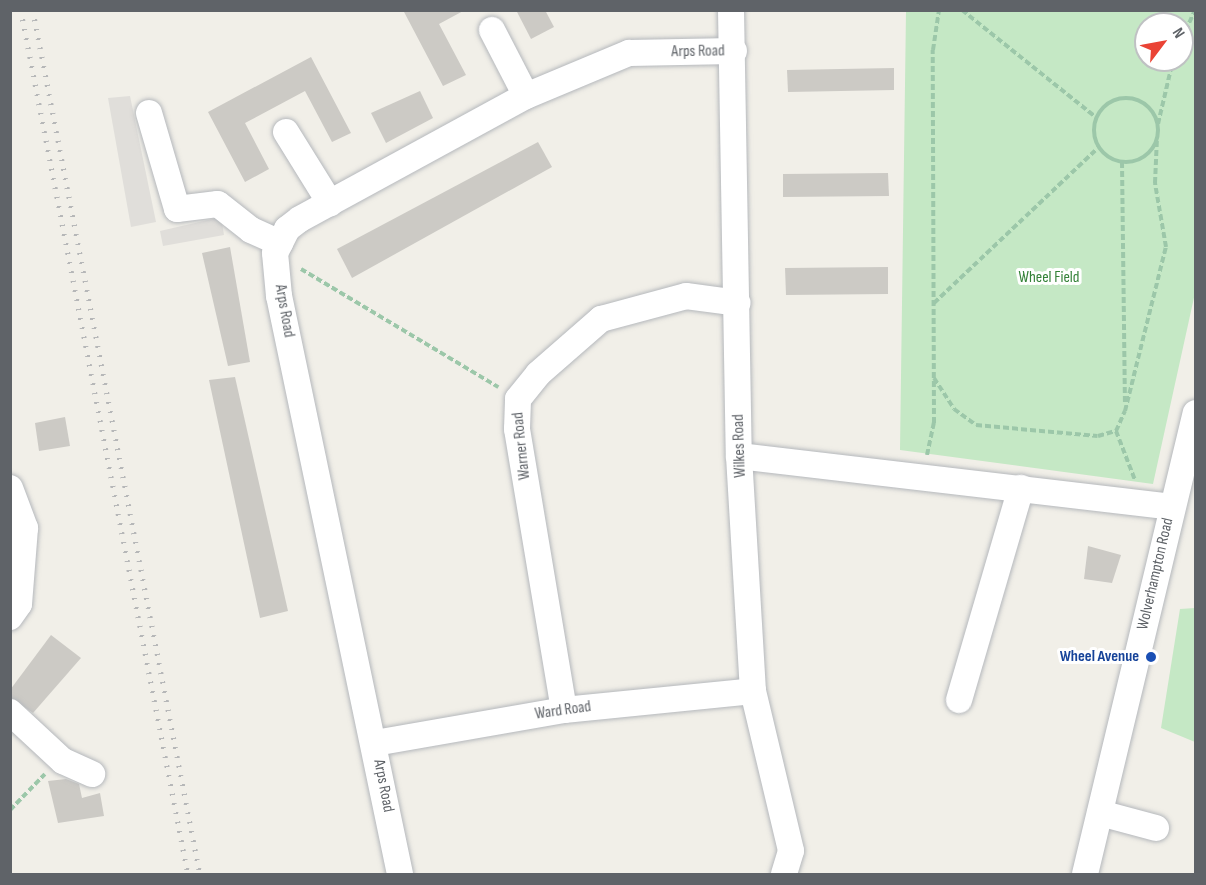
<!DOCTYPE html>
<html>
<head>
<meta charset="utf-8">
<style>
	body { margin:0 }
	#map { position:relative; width:1206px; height:885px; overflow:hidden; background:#f1efe8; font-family:"Sofia Sans Condensed",sans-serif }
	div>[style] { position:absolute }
	.industrial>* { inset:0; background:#e0deda }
	.green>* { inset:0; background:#c5e8c5 }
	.building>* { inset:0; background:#cccac5 }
	.path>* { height:4px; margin-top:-2px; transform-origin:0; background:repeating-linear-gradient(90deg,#9cc7a9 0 6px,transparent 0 9px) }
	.path>.ring { margin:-2px; padding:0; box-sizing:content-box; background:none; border:4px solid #9cc7a9; border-radius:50% }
	.roads { filter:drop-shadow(0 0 2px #b5b8bc) drop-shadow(0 0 2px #b5b8bc) }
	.minor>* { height:26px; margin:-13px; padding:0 13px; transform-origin:13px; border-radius:13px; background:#fff }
	.rail>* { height:4.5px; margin-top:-2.25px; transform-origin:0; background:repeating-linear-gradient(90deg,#b6b7b8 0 1.5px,transparent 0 9.5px) }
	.dots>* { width:16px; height:16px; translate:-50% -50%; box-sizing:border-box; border:3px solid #fff; border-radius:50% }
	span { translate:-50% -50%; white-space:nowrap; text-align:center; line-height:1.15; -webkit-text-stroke:6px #fff; paint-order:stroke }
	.street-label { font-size:16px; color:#5f6368 }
	.park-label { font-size:16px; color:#348238 }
	.transit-label { font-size:16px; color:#164399; font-weight:700 }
	.right { translate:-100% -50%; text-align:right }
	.frame { position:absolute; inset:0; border:12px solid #5f6368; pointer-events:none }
	.north { position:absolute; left:1134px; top:12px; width:60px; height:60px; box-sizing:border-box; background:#fff; border:2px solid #bfc1c3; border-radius:50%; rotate:58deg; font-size:16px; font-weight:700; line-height:24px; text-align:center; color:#5f6368 }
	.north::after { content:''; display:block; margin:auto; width:21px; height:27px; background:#ea4335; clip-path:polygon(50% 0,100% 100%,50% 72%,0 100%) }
</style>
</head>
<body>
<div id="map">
	<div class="industrial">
		<i style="clip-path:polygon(130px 96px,156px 222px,131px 227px,108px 98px)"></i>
		<i style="clip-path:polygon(221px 217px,224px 235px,163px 246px,160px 231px)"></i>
	</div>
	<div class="green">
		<i style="clip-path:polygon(evenodd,906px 11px,1195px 11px,1195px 293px,1153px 484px,900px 450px,906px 11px,1146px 24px,1182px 24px,1182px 60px,1146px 60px,1146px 24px)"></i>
		<i style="clip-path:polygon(1195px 608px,1196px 608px,1195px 742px,1161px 728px,1180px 609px)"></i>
	</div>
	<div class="building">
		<i style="clip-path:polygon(403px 10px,465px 10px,439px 24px,466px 75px,443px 86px)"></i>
		<i style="clip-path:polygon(516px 10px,545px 10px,554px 27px,531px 39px)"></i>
		<i style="clip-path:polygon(311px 57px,351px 133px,332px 142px,305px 91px,245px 123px,269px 169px,245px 182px,208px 112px)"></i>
		<i style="clip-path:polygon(894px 68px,894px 90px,788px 92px,787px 70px)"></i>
		<i style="clip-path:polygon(420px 91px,433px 118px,386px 143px,371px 113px)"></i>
		<i style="clip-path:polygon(538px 142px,552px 167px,352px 278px,337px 249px)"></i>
		<i style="clip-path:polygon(888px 173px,889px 196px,783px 197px,783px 174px)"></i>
		<i style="clip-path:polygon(230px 247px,250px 362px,228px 366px,202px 253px)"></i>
		<i style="clip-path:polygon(888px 267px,888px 294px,786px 295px,785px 268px)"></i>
		<i style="clip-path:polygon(235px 377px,288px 611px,260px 618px,209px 380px)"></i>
		<i style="clip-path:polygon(65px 417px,70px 446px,39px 451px,35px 423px)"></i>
		<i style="clip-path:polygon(1088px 546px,1121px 555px,1112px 583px,1084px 579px)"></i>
		<i style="clip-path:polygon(51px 635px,81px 658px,33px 713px,10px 697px,10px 690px)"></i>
		<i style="clip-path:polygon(66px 779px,79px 784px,82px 798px,100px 793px,104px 816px,58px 823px,48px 781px)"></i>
	</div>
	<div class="path">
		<i style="left:962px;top:10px;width:173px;rotate:38.7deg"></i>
		<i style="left:1182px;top:39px;width:32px;rotate:-66deg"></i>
		<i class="ring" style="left:1094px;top:98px;width:60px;height:60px"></i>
		<i style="left:1158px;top:124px;width:66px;rotate:-76.8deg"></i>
		<i style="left:1122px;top:162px;width:242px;rotate:89.3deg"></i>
		<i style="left:301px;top:269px;width:230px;rotate:30.9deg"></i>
		<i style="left:934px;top:303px;width:227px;rotate:-43.4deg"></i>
		<i style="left:934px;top:378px;width:37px;rotate:57deg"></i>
		<i style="left:954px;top:409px;width:27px;rotate:36deg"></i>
		<i style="left:976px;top:425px;width:122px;rotate:5.2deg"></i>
		<i style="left:1098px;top:436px;width:19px;rotate:-16deg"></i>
		<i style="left:1116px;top:431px;width:22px;rotate:-66deg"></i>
		<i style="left:1125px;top:411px;width:169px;rotate:-76deg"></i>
		<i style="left:1166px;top:247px;width:65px;rotate:-99.8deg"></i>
		<i style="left:1155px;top:183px;width:45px;rotate:-87.5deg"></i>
		<i style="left:1116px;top:431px;width:53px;rotate:68.8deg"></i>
		<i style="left:927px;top:455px;width:33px;rotate:-78deg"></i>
		<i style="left:934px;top:423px;width:373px;rotate:-90.2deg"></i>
		<i style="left:933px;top:50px;width:40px;rotate:-81.5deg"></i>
		<i style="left:10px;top:810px;width:50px;rotate:-45.8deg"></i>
	</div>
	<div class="roads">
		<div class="minor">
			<i style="left:731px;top:10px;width:446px;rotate:89deg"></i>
			<i style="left:739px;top:456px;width:235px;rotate:86.6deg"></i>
			<i style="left:753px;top:691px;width:164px;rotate:76.6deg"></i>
			<i style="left:791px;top:851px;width:24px;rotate:107deg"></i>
			<i style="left:492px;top:30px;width:74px;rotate:62.7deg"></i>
			<i style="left:149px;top:113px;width:100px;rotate:73.7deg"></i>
			<i style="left:177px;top:209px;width:41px;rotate:-7deg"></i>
			<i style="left:218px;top:204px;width:42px;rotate:38.2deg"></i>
			<i style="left:251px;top:230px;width:32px;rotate:24deg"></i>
			<i style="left:286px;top:132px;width:84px;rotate:58.2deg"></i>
			<i style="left:739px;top:456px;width:436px;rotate:6.7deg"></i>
			<i style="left:10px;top:488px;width:43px;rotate:69.4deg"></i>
			<i style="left:25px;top:528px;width:76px;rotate:94.5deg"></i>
			<i style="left:19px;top:604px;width:16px;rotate:125deg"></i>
			<i style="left:959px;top:700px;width:221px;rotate:-73.7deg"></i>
			<i style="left:564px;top:710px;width:285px;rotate:-99.5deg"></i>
			<i style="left:517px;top:429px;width:30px;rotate:-88deg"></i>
			<i style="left:518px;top:399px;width:32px;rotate:-51deg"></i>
			<i style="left:538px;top:374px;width:84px;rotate:-41.1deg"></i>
			<i style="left:601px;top:319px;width:88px;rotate:-15.1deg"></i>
			<i style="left:686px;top:296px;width:52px;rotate:7.7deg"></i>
			<i style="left:10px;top:712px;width:72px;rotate:42.8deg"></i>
			<i style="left:63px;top:761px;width:32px;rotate:24deg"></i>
			<i style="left:375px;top:743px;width:192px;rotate:-9.9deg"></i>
			<i style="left:564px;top:710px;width:190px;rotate:-5.7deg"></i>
			<i style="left:1100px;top:813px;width:58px;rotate:15deg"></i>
			<i style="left:400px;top:874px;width:591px;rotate:-101.82deg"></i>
			<i style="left:279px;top:296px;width:43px;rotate:-95.3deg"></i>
			<i style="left:275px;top:253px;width:27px;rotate:-63deg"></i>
			<i style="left:287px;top:229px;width:16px;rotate:-38deg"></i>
			<i style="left:300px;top:219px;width:257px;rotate:-28.6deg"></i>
			<i style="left:526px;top:96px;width:112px;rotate:-22.7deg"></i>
			<i style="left:629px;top:53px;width:105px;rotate:-1.1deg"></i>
			<i style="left:1085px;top:874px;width:474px;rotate:-76.5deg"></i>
		</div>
	</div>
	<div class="rail">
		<i style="left:21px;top:10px;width:880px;rotate:79.06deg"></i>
		<i style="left:33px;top:10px;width:880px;rotate:79.06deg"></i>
	</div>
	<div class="dots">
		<i style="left:1151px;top:657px;background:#1a4fb4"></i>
	</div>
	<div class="street-label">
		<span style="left:698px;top:52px;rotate:-1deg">Arps Road</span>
		<span style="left:284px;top:311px;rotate:80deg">Arps Road</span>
		<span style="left:522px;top:446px;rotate:-96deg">Warner Road</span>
		<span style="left:740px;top:446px;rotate:-92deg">Wilkes Road</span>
		<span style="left:1156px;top:574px;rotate:-77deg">Wolverhampton Road</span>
		<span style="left:563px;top:711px;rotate:-8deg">Ward Road</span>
		<span style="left:383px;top:786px;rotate:79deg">Arps Road</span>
	</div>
	<div class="park-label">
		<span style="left:1049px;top:278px">Wheel Field</span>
	</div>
	<div class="transit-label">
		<span class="right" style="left:1139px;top:657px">Wheel Avenue</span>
	</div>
	<div class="frame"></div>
	<div class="north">N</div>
</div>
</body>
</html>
